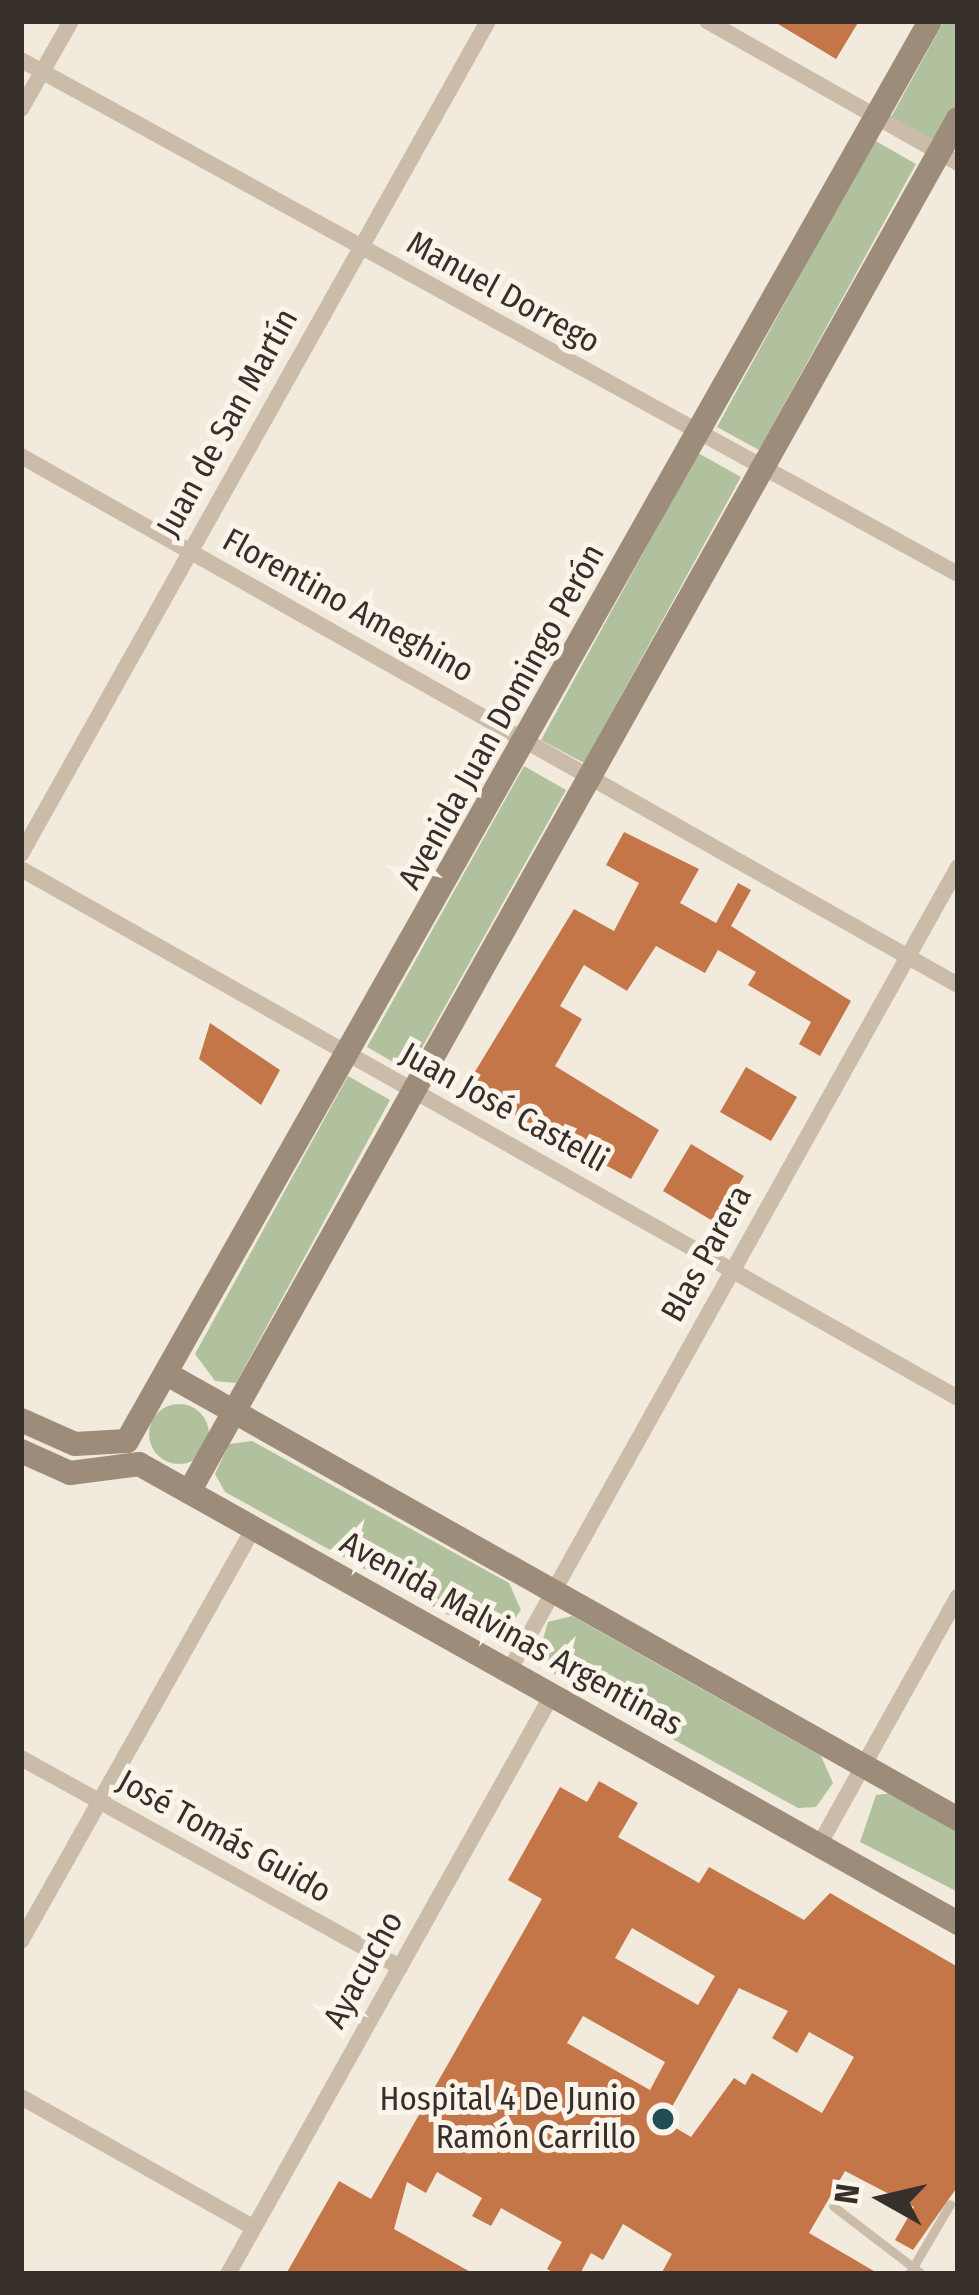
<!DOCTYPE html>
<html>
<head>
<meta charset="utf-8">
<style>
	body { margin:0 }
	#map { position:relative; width:979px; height:2295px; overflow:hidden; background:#f2ebdd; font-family:"Fira Sans Condensed",sans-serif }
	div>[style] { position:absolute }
	.green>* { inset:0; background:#b1c19d }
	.round { border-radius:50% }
	.building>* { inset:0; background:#c47649 }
	.service>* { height:9px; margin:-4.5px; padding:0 4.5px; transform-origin:4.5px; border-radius:4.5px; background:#cabca9 }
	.minor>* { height:16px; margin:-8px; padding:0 8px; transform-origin:8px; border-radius:8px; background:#cabca9 }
	.secondary>* { height:24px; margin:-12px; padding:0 12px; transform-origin:12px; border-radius:12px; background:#9e8c7a }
	.dots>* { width:33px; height:33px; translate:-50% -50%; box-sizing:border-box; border:6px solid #faf4ea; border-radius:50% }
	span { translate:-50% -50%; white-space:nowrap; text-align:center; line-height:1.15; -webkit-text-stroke:10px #faf4ea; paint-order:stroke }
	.street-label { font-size:33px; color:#372f29 }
	.poi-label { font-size:33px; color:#372f29 }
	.right { translate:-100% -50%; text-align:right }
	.frame { position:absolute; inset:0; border:24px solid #372f29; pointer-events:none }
	.north { position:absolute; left:823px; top:2139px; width:120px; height:120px; -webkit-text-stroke:9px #faf4ea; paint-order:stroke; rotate:278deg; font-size:33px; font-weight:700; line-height:48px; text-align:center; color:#372f29 }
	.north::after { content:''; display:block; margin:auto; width:42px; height:54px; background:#372f29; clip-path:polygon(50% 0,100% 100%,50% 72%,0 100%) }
</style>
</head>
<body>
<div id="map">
	<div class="green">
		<i style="clip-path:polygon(944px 21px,958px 21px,958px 101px,934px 143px,890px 119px)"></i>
		<i style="clip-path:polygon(874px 140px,916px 164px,759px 450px,717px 427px)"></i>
		<i style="clip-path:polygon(698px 453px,741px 477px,584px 763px,541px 740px)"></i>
		<i style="clip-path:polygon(524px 766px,566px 790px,409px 1071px,367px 1047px)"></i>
		<i style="clip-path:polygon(348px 1076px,390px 1100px,236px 1383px,215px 1381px,195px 1354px)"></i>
		<i class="round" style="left:149px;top:1404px;width:60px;height:60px"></i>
		<i style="clip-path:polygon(252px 1441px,509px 1583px,521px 1610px,503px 1635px,486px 1636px,225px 1492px,215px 1474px,229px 1444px)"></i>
		<i style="clip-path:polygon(572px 1616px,821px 1756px,833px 1783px,816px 1807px,798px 1808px,547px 1670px,538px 1656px,548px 1622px)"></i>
		<i style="clip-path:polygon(894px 1793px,958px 1829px,958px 1892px,860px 1842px,876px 1795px)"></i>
	</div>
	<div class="building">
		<i style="clip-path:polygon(773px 21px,859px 21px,836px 59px)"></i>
		<i style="clip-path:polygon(624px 832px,699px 869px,680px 903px,716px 923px,738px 883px,751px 890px,731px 926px,851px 1001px,820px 1056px,799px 1044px,811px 1022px,748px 985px,756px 972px,718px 950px,705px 973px,656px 946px,627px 991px,584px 965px,560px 1006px,582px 1019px,555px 1066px,659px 1130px,631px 1179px,465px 1088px,574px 909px,614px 931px,639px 883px,606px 865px)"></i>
		<i style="clip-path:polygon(210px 1023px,280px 1070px,261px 1105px,199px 1059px)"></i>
		<i style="clip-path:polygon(746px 1067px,797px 1097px,771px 1141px,720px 1112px)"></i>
		<i style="clip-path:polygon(691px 1144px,744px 1176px,716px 1223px,663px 1191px)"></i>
		<i style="clip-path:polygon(evenodd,599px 1781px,638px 1803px,618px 1837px,699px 1883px,709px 1867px,804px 1920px,830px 1893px,958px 1967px,958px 2186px,913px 2250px,895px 2240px,914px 2207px,845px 2171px,809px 2233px,879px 2274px,661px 2274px,672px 2254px,623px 2224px,603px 2260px,591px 2253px,580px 2274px,556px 2274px,547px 2269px,562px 2242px,501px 2208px,491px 2226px,472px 2216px,482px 2198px,437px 2172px,426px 2193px,407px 2182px,394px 2229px,474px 2274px,286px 2274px,339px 2181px,371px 2199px,542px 1899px,508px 1880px,560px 1787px,587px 1802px,599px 1781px,632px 1928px,715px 1976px,698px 2005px,615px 1958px,632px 1928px,599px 1781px,739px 1988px,788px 2011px,772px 2038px,797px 2053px,809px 2032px,854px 2057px,822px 2113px,752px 2073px,745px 2085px,734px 2078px,691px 2137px,664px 2121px,739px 1988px,599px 1781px,583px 2016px,665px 2062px,650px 2090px,567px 2043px,583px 2016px)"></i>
	</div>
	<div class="service">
		<i style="left:833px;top:2206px;width:112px;rotate:37.4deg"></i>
		<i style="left:909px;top:2274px;width:81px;rotate:-59.6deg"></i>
	</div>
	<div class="minor">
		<i style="left:707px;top:21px;width:288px;rotate:29.5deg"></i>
		<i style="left:21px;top:60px;width:1069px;rotate:28.75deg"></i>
		<i style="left:21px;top:109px;width:101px;rotate:-60.4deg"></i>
		<i style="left:21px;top:456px;width:1076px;rotate:29.45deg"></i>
		<i style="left:21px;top:854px;width:955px;rotate:-60.72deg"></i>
		<i style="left:21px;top:869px;width:1076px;rotate:29.45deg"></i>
		<i style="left:509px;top:1671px;width:921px;rotate:-60.82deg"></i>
		<i style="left:21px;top:1758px;width:433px;rotate:28.9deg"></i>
		<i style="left:819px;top:1845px;width:285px;rotate:-60.8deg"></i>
		<i style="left:21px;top:1941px;width:474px;rotate:-60.6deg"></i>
		<i style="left:21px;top:2097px;width:267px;rotate:29.3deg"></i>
		<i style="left:228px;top:2274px;width:663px;rotate:-60.77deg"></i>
	</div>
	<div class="secondary">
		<i style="left:167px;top:1374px;width:908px;rotate:29.36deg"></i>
		<i style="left:21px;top:1420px;width:59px;rotate:24deg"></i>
		<i style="left:75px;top:1444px;width:52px;rotate:-3.3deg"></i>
		<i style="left:127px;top:1441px;width:1631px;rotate:-60.51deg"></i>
		<i style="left:21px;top:1451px;width:54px;rotate:24.2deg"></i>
		<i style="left:70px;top:1473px;width:70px;rotate:-7.4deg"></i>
		<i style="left:139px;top:1464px;width:939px;rotate:29.27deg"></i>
		<i style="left:189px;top:1492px;width:1574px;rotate:-60.75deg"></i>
	</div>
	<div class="dots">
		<i style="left:663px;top:2119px;background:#1f4e59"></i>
	</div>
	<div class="street-label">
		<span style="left:503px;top:293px;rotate:29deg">Manuel Dorrego</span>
		<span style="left:228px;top:423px;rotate:-61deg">Juan de San Martín</span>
		<span style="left:348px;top:606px;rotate:29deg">Florentino Ameghino</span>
		<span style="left:502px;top:717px;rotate:-61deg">Avenida Juan Domingo Perón</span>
		<span style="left:504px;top:1108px;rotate:29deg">Juan José Castelli</span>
		<span style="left:707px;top:1254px;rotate:-61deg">Blas Parera</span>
		<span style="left:511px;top:1634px;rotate:29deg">Avenida Malvinas Argentinas</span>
		<span style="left:224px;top:1837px;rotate:29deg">José Tomás Guido</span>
		<span style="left:364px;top:1970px;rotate:-61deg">Ayacucho</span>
	</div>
	<div class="poi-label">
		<span class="right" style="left:636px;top:2119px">Hospital 4 De Junio<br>Ramón Carrillo</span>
	</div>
	<div class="frame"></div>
	<div class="north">N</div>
</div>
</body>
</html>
